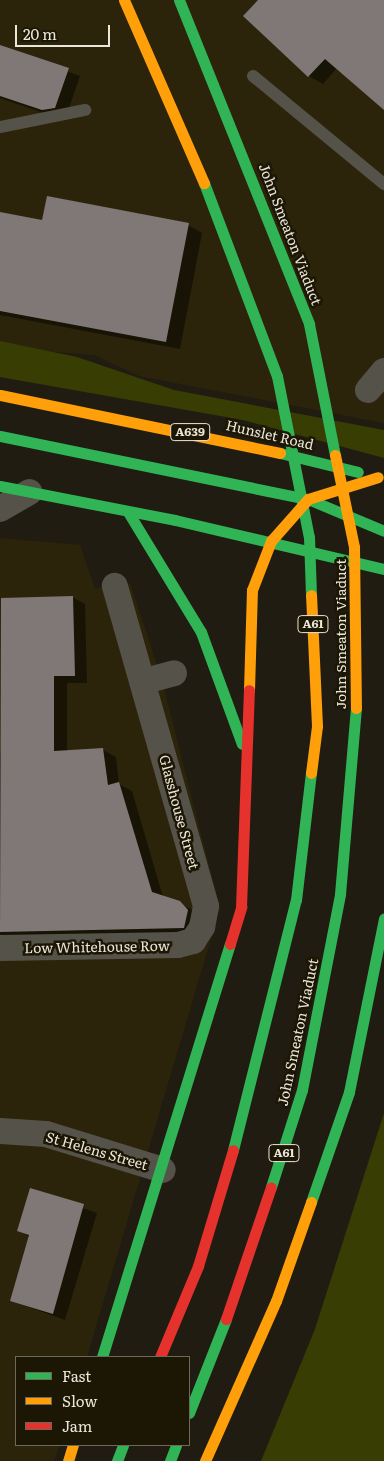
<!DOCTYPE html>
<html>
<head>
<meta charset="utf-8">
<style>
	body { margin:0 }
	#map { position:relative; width:384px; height:1461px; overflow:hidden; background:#201c11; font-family:Literata,serif }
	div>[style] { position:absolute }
	.built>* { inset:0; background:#2c240a }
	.green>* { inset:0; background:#383e03 }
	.shadow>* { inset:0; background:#0007 }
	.building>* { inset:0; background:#7f7876 }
	.lane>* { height:12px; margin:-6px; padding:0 6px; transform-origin:6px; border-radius:6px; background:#555249 }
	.street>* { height:26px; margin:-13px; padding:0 13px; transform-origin:13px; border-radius:13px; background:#555249 }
	.fast>* { height:11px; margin:-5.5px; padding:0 5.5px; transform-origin:5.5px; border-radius:5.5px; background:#30b455 }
	.slow>* { height:11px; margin:-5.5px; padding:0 5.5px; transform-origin:5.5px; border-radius:5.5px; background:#ff9f0a }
	.jam>* { height:11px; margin:-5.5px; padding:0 5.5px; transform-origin:5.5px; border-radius:5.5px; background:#e5322d }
	span { translate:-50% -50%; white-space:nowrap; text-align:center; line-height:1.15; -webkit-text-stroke:5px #1c1604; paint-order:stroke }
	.shield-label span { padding:1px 4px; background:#1c1604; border:1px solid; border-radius:4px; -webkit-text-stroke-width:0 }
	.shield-label { font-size:12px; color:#eae6da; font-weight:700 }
	.street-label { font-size:14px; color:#eae6da }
	.legend { position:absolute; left:15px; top:1356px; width:175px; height:90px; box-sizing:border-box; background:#1c1604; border:1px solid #6e695a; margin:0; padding:6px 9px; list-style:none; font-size:15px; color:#eae6da }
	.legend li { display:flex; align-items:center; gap:10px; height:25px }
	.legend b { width:25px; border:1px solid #6e695a }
	.scale { position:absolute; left:15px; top:25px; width:95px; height:22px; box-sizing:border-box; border:2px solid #eae6da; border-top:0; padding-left:6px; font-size:15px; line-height:18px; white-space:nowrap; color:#eae6da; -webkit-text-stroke:4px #1c1604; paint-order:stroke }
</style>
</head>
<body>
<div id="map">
	<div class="built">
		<i style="clip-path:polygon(0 0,384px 0,384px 423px,139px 376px,94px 355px,0 348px)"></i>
		<i style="clip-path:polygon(0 538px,80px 545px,95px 589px,130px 583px,161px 677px,220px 908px,87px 1357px,16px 1357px,16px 1445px,60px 1445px,54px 1461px,0 1461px)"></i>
	</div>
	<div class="green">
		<i style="clip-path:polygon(0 341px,77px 357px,174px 390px,384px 430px,384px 458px,243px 420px,0 377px)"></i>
		<i style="clip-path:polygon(384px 1113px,384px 1461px,261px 1461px,315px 1329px)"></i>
	</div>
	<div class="shadow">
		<i style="clip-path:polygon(260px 0,384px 0,384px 109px,337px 68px,323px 84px,309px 76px,245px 16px)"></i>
		<i style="clip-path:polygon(0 46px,80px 76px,67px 114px,55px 117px,0 98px)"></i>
		<i style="clip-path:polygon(0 213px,43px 221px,188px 225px,202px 233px,180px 349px,0 315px)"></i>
		<i style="clip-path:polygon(72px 597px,85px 604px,87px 683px,67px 683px,67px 752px,103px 750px,116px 757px,119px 784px,132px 791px,163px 897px,193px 910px,189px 937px,9px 939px,0 934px,0 754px)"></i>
		<i style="clip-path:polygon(30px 1190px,97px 1213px,65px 1320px,12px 1301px,30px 1237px,19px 1231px)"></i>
	</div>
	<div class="building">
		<i style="clip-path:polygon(258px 0,384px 0,384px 110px,325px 59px,308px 77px,243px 16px)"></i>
		<i style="clip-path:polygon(0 45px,69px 68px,55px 108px,42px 110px,0 96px)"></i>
		<i style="clip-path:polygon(47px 196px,189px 223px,166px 342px,0 311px,0 212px,42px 220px)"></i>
		<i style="clip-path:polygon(73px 596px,75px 676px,54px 676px,54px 751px,103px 748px,108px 785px,119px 782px,152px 892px,180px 901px,188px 910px,184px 928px,0 932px,1px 598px)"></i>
		<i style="clip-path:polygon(30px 1188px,84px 1204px,53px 1314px,10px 1301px,29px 1235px,17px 1231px)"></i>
	</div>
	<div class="lane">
		<i style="left:253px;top:76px;width:170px;rotate:39.5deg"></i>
		<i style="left:0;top:127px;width:87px;rotate:-11.3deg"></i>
	</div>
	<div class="street">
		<i style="left:368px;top:390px;width:25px;rotate:-50deg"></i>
		<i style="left:0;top:509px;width:34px;rotate:-30deg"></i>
		<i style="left:145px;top:681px;width:30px;rotate:-15deg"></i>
		<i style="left:0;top:948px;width:178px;rotate:-1deg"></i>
		<i style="left:178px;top:945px;width:16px;rotate:-15deg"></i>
		<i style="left:193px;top:941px;width:17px;rotate:-57deg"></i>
		<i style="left:202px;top:927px;width:21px;rotate:-79deg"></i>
		<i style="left:206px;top:906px;width:333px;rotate:-105.9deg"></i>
		<i style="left:0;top:1131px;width:46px;rotate:3.7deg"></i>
		<i style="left:46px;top:1134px;width:122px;rotate:17.1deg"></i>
	</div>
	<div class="fast">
		<i style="left:179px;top:0;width:349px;rotate:68.1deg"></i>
		<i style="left:309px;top:324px;width:134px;rotate:78.8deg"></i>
		<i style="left:204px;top:183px;width:206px;rotate:69.3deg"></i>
		<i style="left:277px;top:376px;width:164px;rotate:78.8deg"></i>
		<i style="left:309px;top:537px;width:58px;rotate:88deg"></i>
		<i style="left:0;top:436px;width:314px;rotate:11.6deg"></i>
		<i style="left:308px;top:499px;width:82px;rotate:22.8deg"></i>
		<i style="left:280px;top:453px;width:80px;rotate:13.7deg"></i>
		<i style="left:0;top:486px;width:178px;rotate:11deg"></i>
		<i style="left:175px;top:520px;width:215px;rotate:13.2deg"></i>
		<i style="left:128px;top:512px;width:140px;rotate:58.7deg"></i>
		<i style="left:201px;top:632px;width:119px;rotate:69.9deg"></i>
		<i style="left:233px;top:1150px;width:258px;rotate:-75.9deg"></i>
		<i style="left:296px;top:900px;width:128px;rotate:-83.3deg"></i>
		<i style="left:271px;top:1187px;width:102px;rotate:-72.3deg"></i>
		<i style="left:302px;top:1090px;width:200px;rotate:-79deg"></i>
		<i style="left:340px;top:894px;width:187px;rotate:-85.1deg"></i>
		<i style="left:311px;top:1202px;width:116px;rotate:-70.9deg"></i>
		<i style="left:349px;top:1092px;width:177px;rotate:-78.6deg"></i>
		<i style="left:102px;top:1357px;width:432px;rotate:-72.8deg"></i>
		<i style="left:189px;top:1413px;width:101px;rotate:-68.5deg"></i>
		<i style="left:117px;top:1461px;width:17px;rotate:-69deg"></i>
		<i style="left:170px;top:1461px;width:17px;rotate:-69deg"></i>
	</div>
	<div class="slow">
		<i style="left:124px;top:0;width:200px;rotate:66.4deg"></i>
		<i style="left:0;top:395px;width:286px;rotate:11.7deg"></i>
		<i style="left:335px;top:455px;width:94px;rotate:78.3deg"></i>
		<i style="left:354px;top:547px;width:161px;rotate:89.3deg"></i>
		<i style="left:249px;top:690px;width:100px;rotate:-88.3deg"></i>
		<i style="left:252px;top:590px;width:53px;rotate:-68.8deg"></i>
		<i style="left:271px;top:541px;width:56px;rotate:-48.6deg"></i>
		<i style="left:308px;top:499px;width:73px;rotate:-17.4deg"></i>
		<i style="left:311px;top:773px;width:47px;rotate:-82.7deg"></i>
		<i style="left:317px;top:726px;width:131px;rotate:-92.6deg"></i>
		<i style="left:68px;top:1461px;width:17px;rotate:-73deg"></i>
		<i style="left:205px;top:1461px;width:175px;rotate:-66.1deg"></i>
		<i style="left:276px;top:1301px;width:105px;rotate:-70.5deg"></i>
	</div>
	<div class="jam">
		<i style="left:230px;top:944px;width:39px;rotate:-73deg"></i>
		<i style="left:241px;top:907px;width:217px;rotate:-87.9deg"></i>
		<i style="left:226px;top:1319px;width:139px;rotate:-71.2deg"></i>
		<i style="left:160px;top:1357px;width:99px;rotate:-67.3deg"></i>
		<i style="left:198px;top:1266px;width:121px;rotate:-73.2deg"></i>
	</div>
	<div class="shield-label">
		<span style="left:190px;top:432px">A639</span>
		<span style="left:313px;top:624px">A61</span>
		<span style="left:284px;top:1153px">A61</span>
	</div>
	<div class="street-label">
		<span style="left:291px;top:234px;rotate:69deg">John Smeaton Viaduct</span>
		<span style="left:270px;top:434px;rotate:13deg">Hunslet Road</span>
		<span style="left:340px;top:634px;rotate:-90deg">John Smeaton Viaduct</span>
		<span style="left:180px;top:812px;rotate:75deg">Glasshouse Street</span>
		<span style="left:97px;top:946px;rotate:-1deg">Low Whitehouse Row</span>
		<span style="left:297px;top:1032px;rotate:-78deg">John Smeaton Viaduct</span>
		<span style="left:97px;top:1150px;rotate:16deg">St Helens Street</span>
	</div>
	<ul class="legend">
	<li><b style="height:6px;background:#30b455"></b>Fast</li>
	<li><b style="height:6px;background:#ff9f0a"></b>Slow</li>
	<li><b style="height:6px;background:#e5322d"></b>Jam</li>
	</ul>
	<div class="scale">20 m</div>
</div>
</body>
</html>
